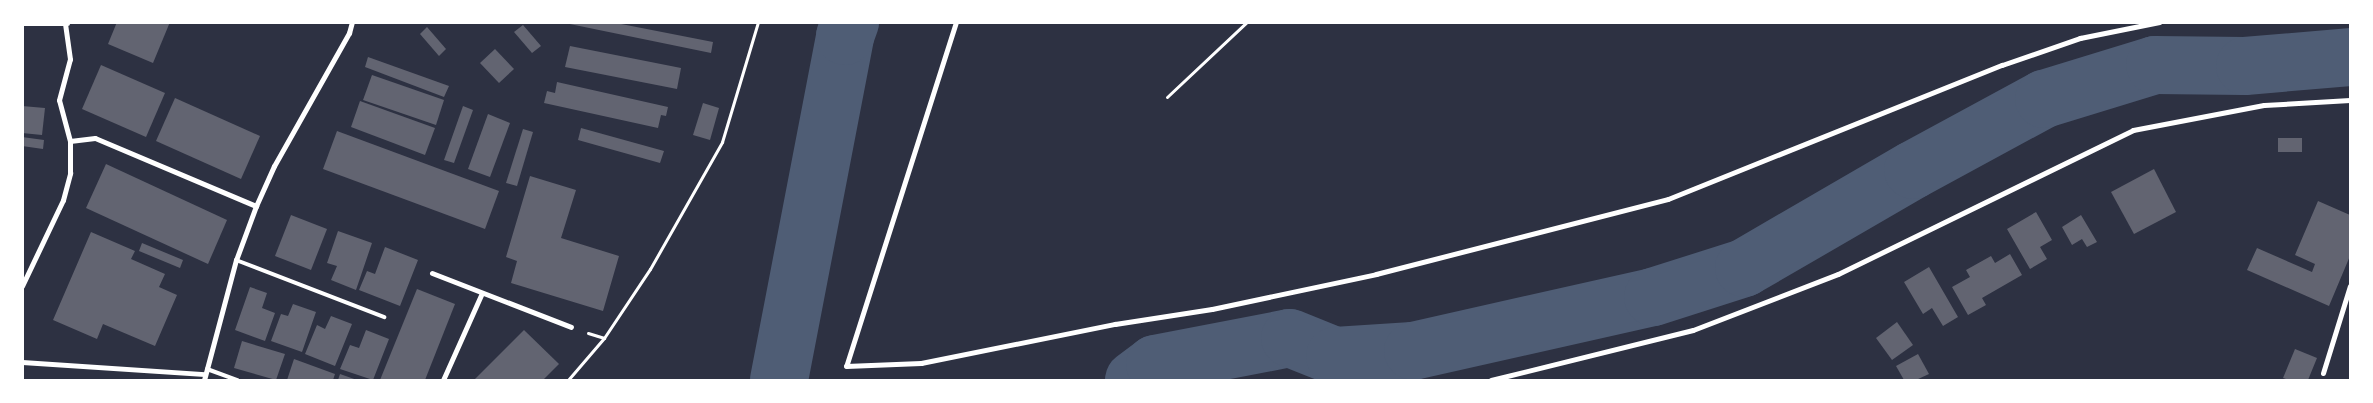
<!DOCTYPE html>
<html>
<head>
<meta charset="utf-8">
<style>
	body { margin:0 }
	#map { position:relative; width:2373px; height:403px; overflow:hidden; background:#2d3142; font-family:Mulish,sans-serif }
	div>[style] { position:absolute }
	.river>* { height:58px; margin:-29px; padding:0 29px; transform-origin:29px; border-radius:29px; background:#4f5d75 }
	.building>* { inset:0; background:#626471 }
	.path>* { height:3px; margin:-1.5px; padding:0 1.5px; transform-origin:1.5px; border-radius:1.5px; background:#fff }
	.service>* { height:4px; margin:-2px; padding:0 2px; transform-origin:2px; border-radius:2px; background:#fff }
	.minor>* { height:5px; margin:-2.5px; padding:0 2.5px; transform-origin:2.5px; border-radius:2.5px; background:#fff }
	span { translate:-50% -50%; white-space:nowrap; text-align:center; line-height:1.15; -webkit-text-stroke:4px #fff; paint-order:stroke }
	.frame { position:absolute; inset:0; border:24px solid #fff; pointer-events:none }
</style>
</head>
<body>
<div id="map">
	<div class="river">
		<i style="left:779px;top:380px;width:350px;rotate:-79.1deg"></i>
		<i style="left:845px;top:36px;width:15px;rotate:-70deg"></i>
		<i style="left:1134px;top:380px;width:26px;rotate:-37deg"></i>
		<i style="left:1155px;top:364px;width:137px;rotate:-10.9deg"></i>
		<i style="left:1290px;top:338px;width:48px;rotate:21.8deg"></i>
		<i style="left:1335px;top:356px;width:78px;rotate:-3.7deg"></i>
		<i style="left:1413px;top:351px;width:246px;rotate:-12.7deg"></i>
		<i style="left:1653px;top:297px;width:96px;rotate:-17.7deg"></i>
		<i style="left:1744px;top:268px;width:195px;rotate:-30.1deg"></i>
		<i style="left:1913px;top:170px;width:149px;rotate:-28.5deg"></i>
		<i style="left:2044px;top:99px;width:116px;rotate:-17deg"></i>
		<i style="left:2155px;top:65px;width:90px;rotate:0.6deg"></i>
		<i style="left:2245px;top:66px;width:105px;rotate:-4.9deg"></i>
	</div>
	<div class="building">
		<i style="clip-path:polygon(117px 22px,170px 22px,153px 63px,108px 44px)"></i>
		<i style="clip-path:polygon(560px 22px,611px 22px,713px 42px,711px 53px)"></i>
		<i style="clip-path:polygon(523px 25px,541px 46px,532px 53px,514px 32px)"></i>
		<i style="clip-path:polygon(427px 27px,446px 49px,439px 56px,420px 34px)"></i>
		<i style="clip-path:polygon(570px 46px,681px 68px,677px 89px,565px 67px)"></i>
		<i style="clip-path:polygon(495px 49px,514px 69px,499px 83px,480px 63px)"></i>
		<i style="clip-path:polygon(368px 57px,449px 86px,444px 97px,365px 67px)"></i>
		<i style="clip-path:polygon(101px 65px,165px 93px,146px 137px,82px 109px)"></i>
		<i style="clip-path:polygon(372px 75px,444px 100px,436px 125px,363px 100px)"></i>
		<i style="clip-path:polygon(557px 82px,668px 107px,666px 116px,661px 115px,658px 128px,544px 103px,547px 91px,555px 93px)"></i>
		<i style="clip-path:polygon(175px 98px,260px 136px,241px 179px,156px 141px)"></i>
		<i style="clip-path:polygon(360px 101px,435px 128px,425px 155px,351px 127px)"></i>
		<i style="clip-path:polygon(703px 103px,719px 108px,710px 140px,693px 135px)"></i>
		<i style="clip-path:polygon(22px 106px,45px 108px,42px 135px,22px 133px)"></i>
		<i style="clip-path:polygon(463px 106px,473px 110px,454px 163px,444px 160px)"></i>
		<i style="clip-path:polygon(488px 114px,510px 123px,490px 177px,468px 169px)"></i>
		<i style="clip-path:polygon(581px 128px,664px 151px,660px 163px,578px 140px)"></i>
		<i style="clip-path:polygon(523px 129px,533px 132px,517px 186px,506px 183px)"></i>
		<i style="clip-path:polygon(337px 131px,499px 191px,485px 229px,323px 169px)"></i>
		<i style="clip-path:polygon(22px 137px,44px 140px,43px 149px,22px 146px)"></i>
		<i style="clip-path:polygon(2278px 138px,2302px 138px,2302px 152px,2278px 152px)"></i>
		<i style="clip-path:polygon(106px 164px,227px 220px,208px 264px,86px 208px)"></i>
		<i style="clip-path:polygon(2154px 169px,2176px 212px,2134px 234px,2111px 192px)"></i>
		<i style="clip-path:polygon(530px 176px,576px 190px,561px 238px,619px 256px,603px 311px,511px 283px,517px 261px,506px 257px)"></i>
		<i style="clip-path:polygon(2318px 201px,2350px 215px,2350px 256px,2329px 306px,2247px 270px,2257px 248px,2312px 272px,2315px 264px,2295px 255px)"></i>
		<i style="clip-path:polygon(2036px 212px,2052px 240px,2040px 247px,2047px 259px,2030px 269px,2007px 229px)"></i>
		<i style="clip-path:polygon(291px 215px,327px 229px,311px 270px,275px 256px)"></i>
		<i style="clip-path:polygon(2081px 215px,2097px 242px,2087px 247px,2082px 239px,2072px 245px,2062px 227px)"></i>
		<i style="clip-path:polygon(338px 231px,372px 243px,356px 290px,331px 280px,337px 266px,327px 263px)"></i>
		<i style="clip-path:polygon(91px 232px,135px 251px,131px 259px,165px 274px,159px 287px,177px 295px,155px 346px,103px 324px,97px 339px,53px 320px)"></i>
		<i style="clip-path:polygon(142px 243px,183px 260px,180px 268px,139px 251px)"></i>
		<i style="clip-path:polygon(385px 247px,418px 260px,400px 306px,359px 290px,367px 271px,375px 274px)"></i>
		<i style="clip-path:polygon(2010px 254px,2022px 275px,1982px 298px,1986px 305px,1968px 315px,1952px 287px,1970px 277px,1966px 270px,1991px 256px,1995px 263px)"></i>
		<i style="clip-path:polygon(1929px 267px,1958px 317px,1943px 326px,1932px 308px,1923px 314px,1904px 282px)"></i>
		<i style="clip-path:polygon(250px 287px,267px 293px,262px 308px,275px 313px,265px 341px,235px 330px)"></i>
		<i style="clip-path:polygon(417px 289px,455px 304px,425px 380px,380px 380px)"></i>
		<i style="clip-path:polygon(293px 304px,316px 312px,302px 352px,271px 341px,281px 314px,288px 316px)"></i>
		<i style="clip-path:polygon(331px 316px,352px 324px,335px 366px,305px 354px,317px 325px,325px 329px)"></i>
		<i style="clip-path:polygon(1897px 322px,1913px 345px,1892px 360px,1876px 338px)"></i>
		<i style="clip-path:polygon(366px 330px,389px 339px,373px 380px,340px 369px,350px 345px,359px 348px)"></i>
		<i style="clip-path:polygon(524px 330px,559px 364px,543px 380px,474px 380px)"></i>
		<i style="clip-path:polygon(242px 341px,285px 354px,276px 380px,234px 368px)"></i>
		<i style="clip-path:polygon(2295px 349px,2317px 358px,2308px 380px,2289px 380px,2283px 378px)"></i>
		<i style="clip-path:polygon(1918px 354px,1929px 374px,1916px 380px,1904px 380px,1896px 366px)"></i>
		<i style="clip-path:polygon(294px 359px,335px 374px,333px 380px,287px 380px)"></i>
		<i style="clip-path:polygon(340px 374px,357px 380px,338px 380px)"></i>
	</div>
	<div class="path">
		<i style="left:1167px;top:97px;width:110px;rotate:-43.2deg"></i>
		<i style="left:588px;top:333px;width:17px;rotate:17deg"></i>
		<i style="left:568px;top:380px;width:55px;rotate:-49.4deg"></i>
		<i style="left:604px;top:338px;width:83px;rotate:-56.3deg"></i>
		<i style="left:650px;top:269px;width:146px;rotate:-60.4deg"></i>
		<i style="left:722px;top:142px;width:125px;rotate:-73.3deg"></i>
	</div>
	<div class="service">
		<i style="left:236px;top:260px;width:159px;rotate:21.1deg"></i>
		<i style="left:207px;top:369px;width:33px;rotate:20deg"></i>
	</div>
	<div class="minor">
		<i style="left:956px;top:22px;width:361px;rotate:107.7deg"></i>
		<i style="left:846px;top:366px;width:75px;rotate:-2.3deg"></i>
		<i style="left:921px;top:363px;width:198px;rotate:-11.4deg"></i>
		<i style="left:1115px;top:324px;width:98px;rotate:-8.8deg"></i>
		<i style="left:1212px;top:309px;width:168px;rotate:-12deg"></i>
		<i style="left:1376px;top:274px;width:301px;rotate:-14.4deg"></i>
		<i style="left:1668px;top:199px;width:360px;rotate:-21.9deg"></i>
		<i style="left:2002px;top:65px;width:83px;rotate:-19.1deg"></i>
		<i style="left:2080px;top:38px;width:81px;rotate:-11.4deg"></i>
		<i style="left:22px;top:23px;width:45px"></i>
		<i style="left:70px;top:141px;width:25px;rotate:-7deg"></i>
		<i style="left:95px;top:138px;width:175px;rotate:22.9deg"></i>
		<i style="left:432px;top:273px;width:149px;rotate:21.2deg"></i>
		<i style="left:22px;top:286px;width:95px;rotate:-64.5deg"></i>
		<i style="left:63px;top:200px;width:28px;rotate:-75deg"></i>
		<i style="left:70px;top:173px;width:32px;rotate:-90deg"></i>
		<i style="left:70px;top:141px;width:42px;rotate:-105deg"></i>
		<i style="left:59px;top:100px;width:42px;rotate:-75deg"></i>
		<i style="left:70px;top:59px;width:35px;rotate:-98deg"></i>
		<i style="left:22px;top:362px;width:183px;rotate:3.8deg"></i>
		<i style="left:2323px;top:373px;width:91px;rotate:-72.8deg"></i>
		<i style="left:204px;top:380px;width:124px;rotate:-75.1deg"></i>
		<i style="left:236px;top:260px;width:58px;rotate:-69.7deg"></i>
		<i style="left:256px;top:206px;width:44px;rotate:-65.8deg"></i>
		<i style="left:274px;top:166px;width:153px;rotate:-60.6deg"></i>
		<i style="left:349px;top:33px;width:11px;rotate:-75deg"></i>
		<i style="left:443px;top:380px;width:95px;rotate:-65.9deg"></i>
		<i style="left:1491px;top:380px;width:208px;rotate:-13.9deg"></i>
		<i style="left:1693px;top:330px;width:155px;rotate:-21.1deg"></i>
		<i style="left:1838px;top:274px;width:328px;rotate:-26deg"></i>
		<i style="left:2133px;top:130px;width:133px;rotate:-10.8deg"></i>
		<i style="left:2264px;top:105px;width:86px;rotate:-3.3deg"></i>
	</div>
	<div class="frame"></div>
</div>
</body>
</html>
